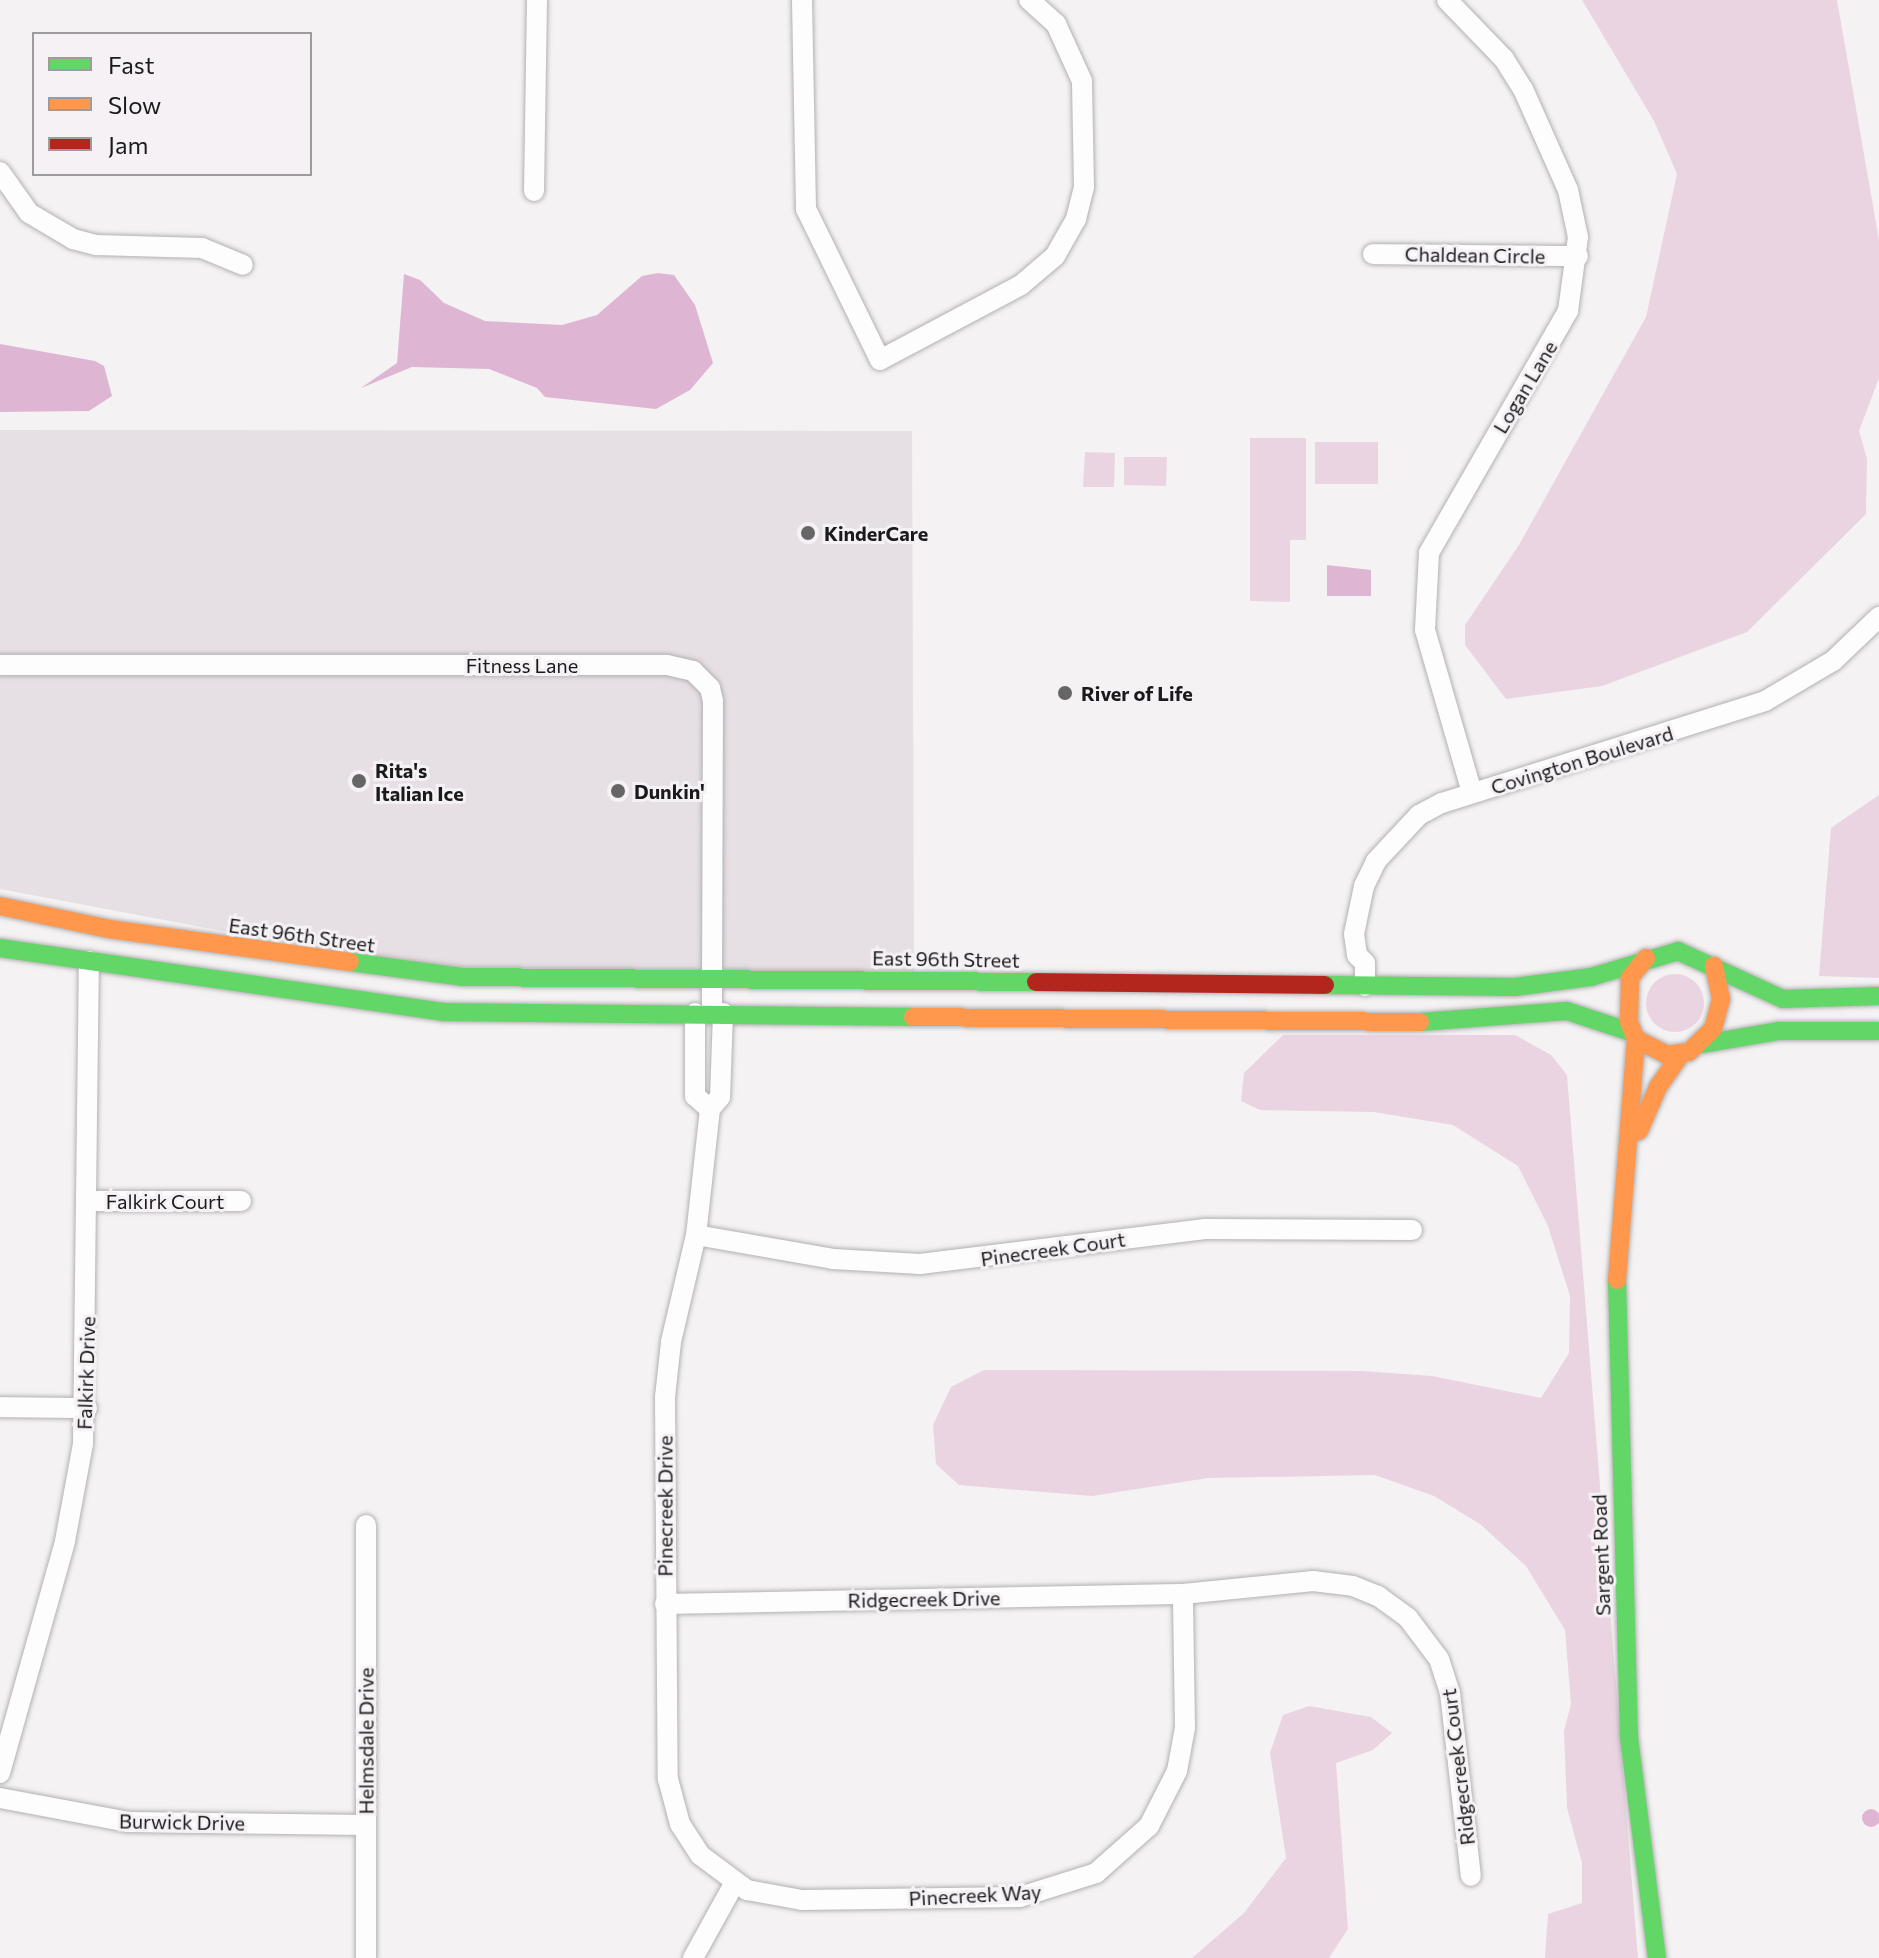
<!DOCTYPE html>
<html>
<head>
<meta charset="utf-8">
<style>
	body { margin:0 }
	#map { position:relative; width:1879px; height:1958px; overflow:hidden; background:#f4f2f3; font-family:Commissioner,sans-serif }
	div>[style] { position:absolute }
	.built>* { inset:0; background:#e6dfe3 }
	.green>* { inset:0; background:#ead4e2 }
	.round { border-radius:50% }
	.water>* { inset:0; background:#deb6d3 }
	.roads { filter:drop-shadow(0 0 2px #b3b1b2) drop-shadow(0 0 2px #b3b1b2) }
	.street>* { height:20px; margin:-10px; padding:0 10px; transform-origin:10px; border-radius:10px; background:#fdfdfd }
	.fast>* { height:18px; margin:-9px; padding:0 9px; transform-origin:9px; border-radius:9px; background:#63d668 }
	.slow>* { height:18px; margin:-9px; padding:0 9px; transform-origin:9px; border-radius:9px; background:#ff974d }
	.jam>* { height:18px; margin:-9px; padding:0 9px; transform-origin:9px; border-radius:9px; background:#b3261e }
	.dots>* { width:22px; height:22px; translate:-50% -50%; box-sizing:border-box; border:4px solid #f5f1f4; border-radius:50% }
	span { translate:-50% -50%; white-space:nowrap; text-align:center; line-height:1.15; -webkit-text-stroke:6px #f5f1f4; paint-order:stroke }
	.street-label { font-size:20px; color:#1b1a1b }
	.poi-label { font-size:20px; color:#1b1a1b; font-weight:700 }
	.left { translate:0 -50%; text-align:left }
	.legend { position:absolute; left:32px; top:32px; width:280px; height:144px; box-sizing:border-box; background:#f5f1f4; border:2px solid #9e9b9d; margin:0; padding:10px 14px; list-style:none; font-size:24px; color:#1b1a1b }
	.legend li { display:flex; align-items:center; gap:16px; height:40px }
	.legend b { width:40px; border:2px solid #9e9b9d }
</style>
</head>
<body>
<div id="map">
	<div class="built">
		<i style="clip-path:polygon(0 430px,912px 431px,914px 975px,409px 966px,0 889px)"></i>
	</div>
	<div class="green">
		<i style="clip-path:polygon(1582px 0,1837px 0,1879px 240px,1879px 378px,1859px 431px,1867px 459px,1866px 514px,1747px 632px,1602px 686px,1506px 699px,1465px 645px,1465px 625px,1519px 545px,1646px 317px,1677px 174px,1654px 121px)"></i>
		<i style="clip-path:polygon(1250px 438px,1306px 438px,1306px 540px,1290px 540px,1290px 602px,1250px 601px)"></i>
		<i style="clip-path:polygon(1315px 442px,1378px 442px,1378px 484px,1315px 484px)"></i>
		<i style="clip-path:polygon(1085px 452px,1115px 453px,1114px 487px,1083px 487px)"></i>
		<i style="clip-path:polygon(1124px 457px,1167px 457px,1166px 486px,1124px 485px)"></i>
		<i style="clip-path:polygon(1879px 795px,1879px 978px,1819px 976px,1831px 828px)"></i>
		<i class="round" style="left:1646px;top:974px;width:58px;height:58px"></i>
		<i style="clip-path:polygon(1283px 1035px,1515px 1035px,1551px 1055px,1567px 1075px,1638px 1958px,1545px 1958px,1548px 1914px,1582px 1903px,1582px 1863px,1567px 1808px,1564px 1731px,1571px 1704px,1565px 1630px,1526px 1566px,1480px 1524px,1434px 1496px,1375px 1475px,1208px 1478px,1092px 1496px,959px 1485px,936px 1464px,933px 1425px,951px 1387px,984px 1370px,1362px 1371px,1432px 1376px,1541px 1398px,1569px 1353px,1570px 1296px,1548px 1226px,1518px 1166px,1453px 1125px,1374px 1112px,1260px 1110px,1241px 1101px,1244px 1073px)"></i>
		<i style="clip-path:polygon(1309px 1706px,1371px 1717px,1392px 1733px,1373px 1750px,1336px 1763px,1348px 1929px,1329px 1958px,1192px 1958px,1244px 1913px,1286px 1858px,1270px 1753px,1283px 1715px)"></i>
	</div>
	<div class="water">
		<i style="clip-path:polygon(658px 273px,674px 275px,695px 305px,713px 363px,690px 390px,656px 409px,545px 397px,537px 388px,489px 369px,412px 367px,361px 388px,397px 363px,404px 274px,420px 280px,444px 303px,485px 321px,562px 325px,597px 315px,642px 276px)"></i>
		<i style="clip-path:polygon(0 344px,95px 361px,104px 366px,112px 396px,89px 411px,0 412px)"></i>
		<i style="clip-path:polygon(1327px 565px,1371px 570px,1371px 596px,1327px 596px)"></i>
		<i class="round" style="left:1862px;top:1809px;width:18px;height:18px"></i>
	</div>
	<div class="roads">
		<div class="street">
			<i style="left:802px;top:0;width:209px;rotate:88.9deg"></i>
			<i style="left:806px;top:209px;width:168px;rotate:63.9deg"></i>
			<i style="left:880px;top:360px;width:160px;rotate:-28deg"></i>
			<i style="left:1021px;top:285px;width:45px;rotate:-40.5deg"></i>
			<i style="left:1055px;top:256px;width:43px;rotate:-60.4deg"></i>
			<i style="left:1076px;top:219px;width:33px;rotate:-76deg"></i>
			<i style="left:1084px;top:187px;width:106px;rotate:-91.1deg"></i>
			<i style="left:1082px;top:81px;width:63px;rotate:-114.5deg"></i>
			<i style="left:1056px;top:24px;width:36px;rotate:-138deg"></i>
			<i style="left:1447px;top:0;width:82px;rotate:46deg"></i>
			<i style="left:1504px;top:59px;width:36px;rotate:58deg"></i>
			<i style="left:1523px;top:89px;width:111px;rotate:66deg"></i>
			<i style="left:1568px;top:190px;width:48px;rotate:78deg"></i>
			<i style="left:1578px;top:237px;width:75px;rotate:97.7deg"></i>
			<i style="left:1568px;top:311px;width:279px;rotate:119.9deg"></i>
			<i style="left:1429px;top:553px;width:77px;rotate:93deg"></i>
			<i style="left:1425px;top:630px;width:170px;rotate:73.9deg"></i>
			<i style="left:0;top:172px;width:50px;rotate:54.7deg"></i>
			<i style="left:29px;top:213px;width:51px;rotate:30.6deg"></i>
			<i style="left:73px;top:239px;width:24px;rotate:15deg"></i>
			<i style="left:96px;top:245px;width:106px;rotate:1.6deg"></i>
			<i style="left:202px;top:248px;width:44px;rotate:22.5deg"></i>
			<i style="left:534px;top:191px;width:191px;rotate:-89.1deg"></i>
			<i style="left:1373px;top:254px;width:205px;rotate:0.6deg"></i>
			<i style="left:0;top:665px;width:667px"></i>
			<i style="left:667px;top:665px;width:27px;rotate:13deg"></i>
			<i style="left:693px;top:671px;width:24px;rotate:45deg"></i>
			<i style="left:710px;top:688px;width:13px;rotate:77deg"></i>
			<i style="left:713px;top:701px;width:312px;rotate:90.2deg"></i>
			<i style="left:1365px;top:986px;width:23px;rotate:-90deg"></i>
			<i style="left:1365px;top:963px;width:11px;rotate:-135deg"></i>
			<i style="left:1357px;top:955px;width:21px;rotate:-98deg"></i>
			<i style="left:1354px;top:934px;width:49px;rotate:-78.2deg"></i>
			<i style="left:1364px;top:886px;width:28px;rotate:-64deg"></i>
			<i style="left:1376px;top:861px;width:63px;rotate:-46.9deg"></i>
			<i style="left:1419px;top:815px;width:26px;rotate:-28deg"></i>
			<i style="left:1442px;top:803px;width:339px;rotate:-17.5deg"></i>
			<i style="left:1765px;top:701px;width:79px;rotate:-30.5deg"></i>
			<i style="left:1833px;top:661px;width:64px;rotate:-43.7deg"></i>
			<i style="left:695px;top:1013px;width:83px;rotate:90deg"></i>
			<i style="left:695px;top:1096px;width:20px;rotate:41deg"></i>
			<i style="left:723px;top:1013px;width:84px;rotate:92deg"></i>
			<i style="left:720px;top:1097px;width:16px;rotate:130deg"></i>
			<i style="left:710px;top:1109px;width:127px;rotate:96.3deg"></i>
			<i style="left:696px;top:1235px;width:110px;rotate:103.2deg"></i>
			<i style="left:671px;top:1342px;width:55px;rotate:96.2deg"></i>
			<i style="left:665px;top:1397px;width:382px;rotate:89.6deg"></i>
			<i style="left:668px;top:1779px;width:47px;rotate:75.1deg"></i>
			<i style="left:680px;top:1824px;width:37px;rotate:57deg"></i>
			<i style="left:700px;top:1855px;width:59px;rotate:36.7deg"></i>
			<i style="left:747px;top:1890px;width:56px;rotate:10.3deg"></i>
			<i style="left:802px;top:1900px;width:218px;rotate:-0.8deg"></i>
			<i style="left:1020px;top:1897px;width:80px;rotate:-17.5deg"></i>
			<i style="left:1096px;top:1873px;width:71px;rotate:-41.6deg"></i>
			<i style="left:1149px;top:1826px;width:62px;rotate:-63deg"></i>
			<i style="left:1177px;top:1771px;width:44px;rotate:-79.5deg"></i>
			<i style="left:1185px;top:1728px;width:134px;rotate:-90.9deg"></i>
			<i style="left:90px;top:1201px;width:151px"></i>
			<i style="left:696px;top:1235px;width:139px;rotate:9.9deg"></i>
			<i style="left:833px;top:1259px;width:87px;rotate:3.3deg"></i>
			<i style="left:920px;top:1264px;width:287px;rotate:-7deg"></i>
			<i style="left:1205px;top:1229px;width:207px;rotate:0.3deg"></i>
			<i style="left:0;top:1407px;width:87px;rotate:0.7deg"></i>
			<i style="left:665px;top:1604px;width:518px;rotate:-1.11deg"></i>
			<i style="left:1183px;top:1594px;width:131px;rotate:-5.7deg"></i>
			<i style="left:1313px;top:1581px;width:40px;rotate:7.1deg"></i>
			<i style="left:1353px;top:1586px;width:27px;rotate:22deg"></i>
			<i style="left:1378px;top:1596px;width:37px;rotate:36deg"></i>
			<i style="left:1408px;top:1618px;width:51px;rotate:52.9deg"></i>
			<i style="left:1439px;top:1659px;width:36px;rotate:72deg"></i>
			<i style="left:1450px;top:1693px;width:184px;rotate:83.5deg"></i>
			<i style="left:0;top:1773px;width:241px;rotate:-74.3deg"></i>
			<i style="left:65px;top:1541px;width:99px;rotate:-79.5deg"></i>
			<i style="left:83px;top:1444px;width:483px;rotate:-89.3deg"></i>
			<i style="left:0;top:1798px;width:130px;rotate:10.6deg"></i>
			<i style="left:128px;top:1822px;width:238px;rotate:0.7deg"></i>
			<i style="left:366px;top:1958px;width:433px;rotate:-90deg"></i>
			<i style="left:693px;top:1958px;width:85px;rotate:-61deg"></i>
		</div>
		<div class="fast">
			<i style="left:0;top:948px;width:449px;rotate:8.2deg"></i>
			<i style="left:444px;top:1012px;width:469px;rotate:0.6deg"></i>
			<i style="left:350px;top:962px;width:113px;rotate:7.6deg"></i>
			<i style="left:462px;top:977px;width:574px;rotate:0.5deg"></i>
			<i style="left:1325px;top:985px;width:190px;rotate:0.6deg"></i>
			<i style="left:1515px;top:987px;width:77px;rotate:-7.5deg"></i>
			<i style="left:1591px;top:977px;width:91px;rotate:-16.6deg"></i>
			<i style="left:1678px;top:951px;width:115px;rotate:24.6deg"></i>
			<i style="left:1783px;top:999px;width:96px;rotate:-1.8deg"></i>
			<i style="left:1420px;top:1022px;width:147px;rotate:-4.3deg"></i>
			<i style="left:1567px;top:1011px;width:67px;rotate:18.2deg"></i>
			<i style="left:1703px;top:1044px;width:76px;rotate:-9.8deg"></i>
			<i style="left:1778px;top:1031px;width:101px"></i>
			<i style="left:1617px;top:1280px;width:457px;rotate:88.5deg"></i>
			<i style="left:1629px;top:1737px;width:223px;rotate:82.8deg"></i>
		</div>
		<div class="slow">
			<i style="left:0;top:906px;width:111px;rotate:11.9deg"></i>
			<i style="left:109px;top:929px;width:243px;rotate:7.8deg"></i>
			<i style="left:1646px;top:958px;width:26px;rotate:129deg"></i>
			<i style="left:1630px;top:978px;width:44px;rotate:91.3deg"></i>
			<i style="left:1629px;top:1022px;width:18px;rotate:68deg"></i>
			<i style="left:1636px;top:1039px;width:35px;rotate:27deg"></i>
			<i style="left:1667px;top:1055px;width:22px;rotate:-8deg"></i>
			<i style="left:1689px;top:1052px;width:33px;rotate:-44deg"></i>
			<i style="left:1713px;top:1029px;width:31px;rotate:-75deg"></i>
			<i style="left:1721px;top:999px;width:34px;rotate:-102deg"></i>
			<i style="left:913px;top:1017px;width:507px;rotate:0.57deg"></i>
			<i style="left:1639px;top:1131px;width:48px;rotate:-66.6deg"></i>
			<i style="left:1658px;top:1087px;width:39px;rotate:-55deg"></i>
			<i style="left:1617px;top:1280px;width:242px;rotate:-85.5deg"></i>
		</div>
		<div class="jam">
			<i style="left:1036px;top:982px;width:289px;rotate:0.6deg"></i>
		</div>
	</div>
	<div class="dots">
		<i style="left:808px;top:533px;background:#676667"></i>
		<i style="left:1065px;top:693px;background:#676667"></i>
		<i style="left:359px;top:781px;background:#676667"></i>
		<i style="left:618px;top:791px;background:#676667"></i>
	</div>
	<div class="street-label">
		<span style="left:1475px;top:255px;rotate:1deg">Chaldean Circle</span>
		<span style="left:1525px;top:387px;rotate:-59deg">Logan Lane</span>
		<span style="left:522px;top:665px">Fitness Lane</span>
		<span style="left:1582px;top:760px;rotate:-17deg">Covington Boulevard</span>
		<span style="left:302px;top:935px;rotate:8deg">East 96th Street</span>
		<span style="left:946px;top:959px;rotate:1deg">East 96th Street</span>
		<span style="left:165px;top:1201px">Falkirk Court</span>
		<span style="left:1053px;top:1249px;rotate:-8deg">Pinecreek Court</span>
		<span style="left:86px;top:1373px;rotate:-88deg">Falkirk Drive</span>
		<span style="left:665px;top:1506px;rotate:-90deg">Pinecreek Drive</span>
		<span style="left:1601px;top:1555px;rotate:-92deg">Sargent Road</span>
		<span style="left:924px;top:1599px;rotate:-1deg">Ridgecreek Drive</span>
		<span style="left:366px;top:1741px;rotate:-90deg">Helmsdale Drive</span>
		<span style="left:1458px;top:1767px;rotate:-97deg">Ridgecreek Court</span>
		<span style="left:182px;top:1822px;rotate:1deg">Burwick Drive</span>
		<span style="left:975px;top:1895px;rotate:-3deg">Pinecreek Way</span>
	</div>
	<div class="poi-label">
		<span class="left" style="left:824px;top:533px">KinderCare</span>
		<span class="left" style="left:1081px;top:693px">River of Life</span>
		<span class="left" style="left:375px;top:782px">Rita's<br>Italian Ice</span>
		<span class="left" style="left:634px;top:791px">Dunkin'</span>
	</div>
	<ul class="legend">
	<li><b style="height:10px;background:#63d668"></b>Fast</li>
	<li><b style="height:10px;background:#ff974d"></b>Slow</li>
	<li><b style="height:10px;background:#b3261e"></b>Jam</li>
	</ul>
</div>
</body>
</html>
